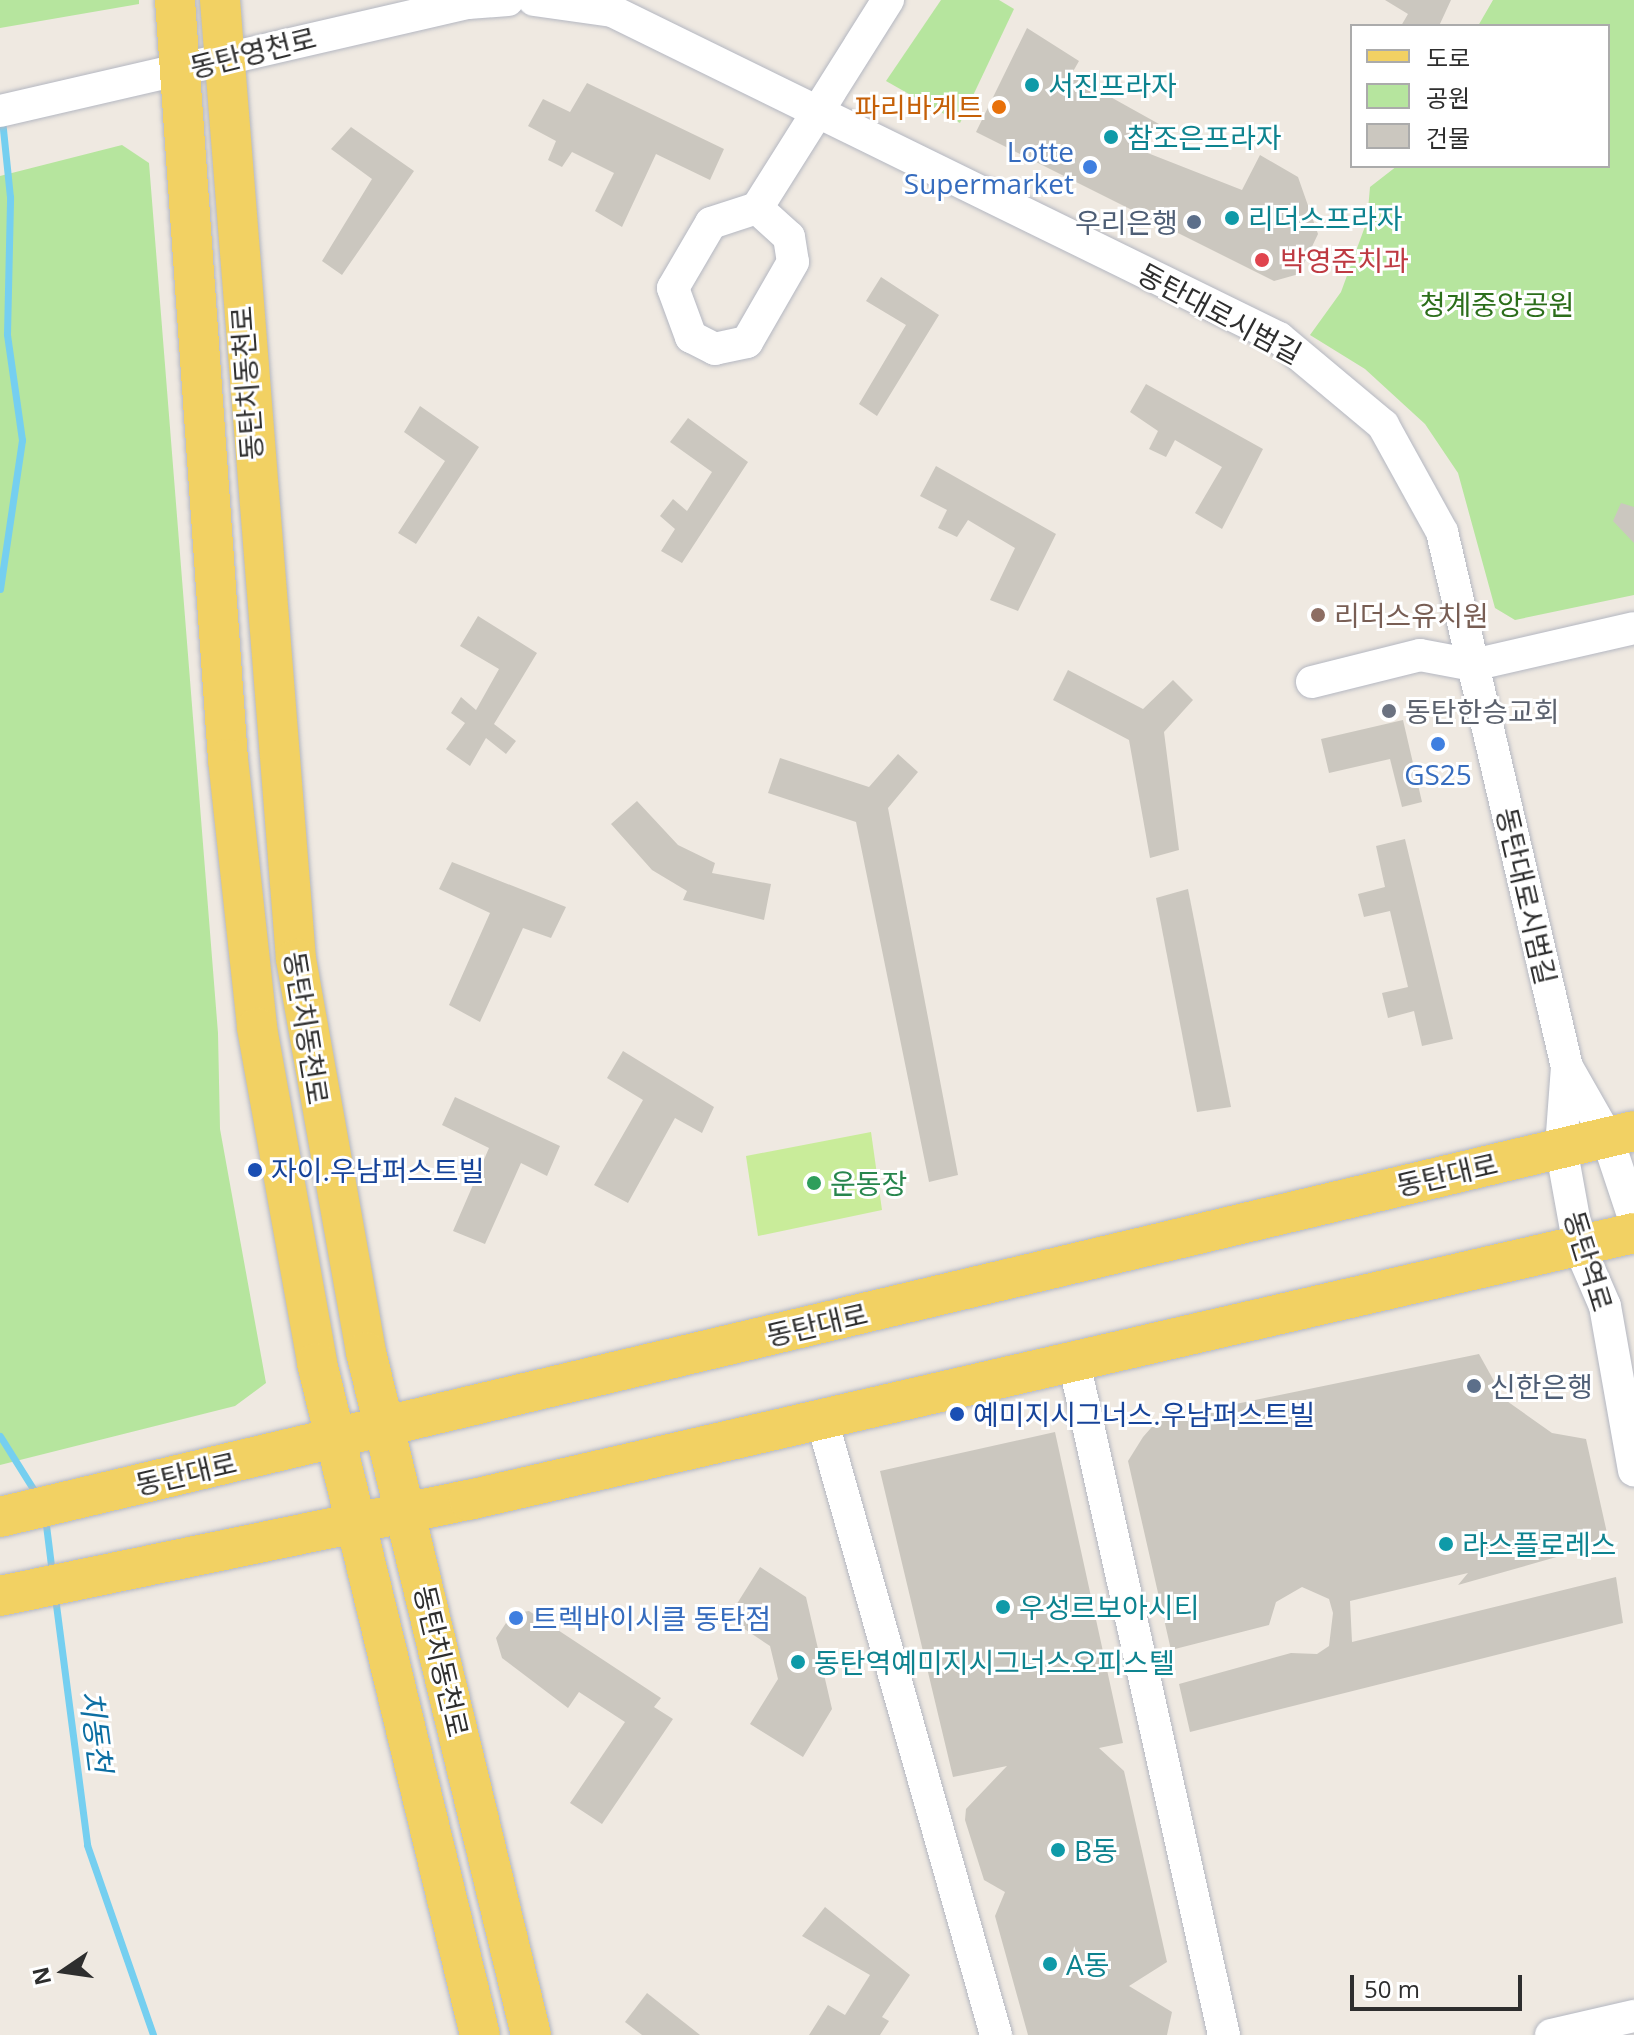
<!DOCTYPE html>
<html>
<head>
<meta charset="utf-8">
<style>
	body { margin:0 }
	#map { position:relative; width:1634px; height:2035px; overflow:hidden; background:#efe9e1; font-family:"Open Sans","Noto Sans KR",sans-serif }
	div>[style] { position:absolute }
	.green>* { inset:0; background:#b6e59e }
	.pitch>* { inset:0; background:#c9ec9a }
	.stream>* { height:7px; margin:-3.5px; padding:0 3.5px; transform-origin:3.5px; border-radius:3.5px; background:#75cff0 }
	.building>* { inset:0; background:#cbc7bf }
	.roads { filter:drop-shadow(0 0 2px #b4b7c1) drop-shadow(0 0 2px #b4b7c1) }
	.minor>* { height:32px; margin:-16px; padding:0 16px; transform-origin:16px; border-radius:16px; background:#fff }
	.major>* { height:40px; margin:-20px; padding:0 20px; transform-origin:20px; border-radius:20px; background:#f2d163 }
	.dots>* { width:22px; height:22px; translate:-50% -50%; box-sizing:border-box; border:4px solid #fff; border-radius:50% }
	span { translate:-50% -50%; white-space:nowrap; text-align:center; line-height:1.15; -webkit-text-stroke:6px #fff; paint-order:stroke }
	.street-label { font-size:28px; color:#2e2e2e }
	.culture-label { font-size:28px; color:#0d838f }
	.left { translate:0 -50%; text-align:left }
	.food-label { font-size:28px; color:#c56008 }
	.right { translate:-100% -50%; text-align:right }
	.shop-label { font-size:28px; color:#366cbe }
	.service-label { font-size:28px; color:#4e5e75 }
	.health-label { font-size:28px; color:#be3a42 }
	.park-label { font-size:28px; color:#2c6e1b }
	.education-label { font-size:28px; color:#785e54 }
	.worship-label { font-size:28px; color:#5b616d }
	.transit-label { font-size:28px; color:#164399 }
	.leisure-label { font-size:28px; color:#27864d }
	.water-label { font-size:30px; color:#0d6fa3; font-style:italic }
	.legend { position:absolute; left:1350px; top:24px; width:260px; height:144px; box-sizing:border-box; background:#fff; border:2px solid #ababab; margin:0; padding:10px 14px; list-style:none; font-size:24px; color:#2e2e2e }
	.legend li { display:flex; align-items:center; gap:16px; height:40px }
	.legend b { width:40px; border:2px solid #ababab }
	.north { position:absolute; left:24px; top:1931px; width:80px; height:80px; -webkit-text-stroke:6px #fff; paint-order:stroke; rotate:257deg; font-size:22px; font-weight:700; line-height:32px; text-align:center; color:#2e2e2e }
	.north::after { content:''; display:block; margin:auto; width:28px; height:36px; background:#2e2e2e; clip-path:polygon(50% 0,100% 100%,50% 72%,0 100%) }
	.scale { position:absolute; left:1350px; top:1975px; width:172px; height:36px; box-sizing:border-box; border:4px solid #2e2e2e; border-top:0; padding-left:10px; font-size:24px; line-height:28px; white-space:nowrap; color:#2e2e2e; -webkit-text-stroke:6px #fff; paint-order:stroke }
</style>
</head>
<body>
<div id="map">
	<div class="green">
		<i style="clip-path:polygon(0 0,139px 0,139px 4px,0 28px)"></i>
		<i style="clip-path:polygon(941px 0,999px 0,1014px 9px,960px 123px,886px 81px)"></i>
		<i style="clip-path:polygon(1493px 0,1634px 0,1634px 595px,1515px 620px,1495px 608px,1458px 473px,1425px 424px,1365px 369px,1310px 335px,1341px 292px,1367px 221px,1370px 187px,1397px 166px,1608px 166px,1608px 26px,1478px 26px)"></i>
		<i style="clip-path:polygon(122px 145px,149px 163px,218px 1033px,220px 1129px,266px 1383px,235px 1406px,0 1465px,0 176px)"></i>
	</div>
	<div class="pitch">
		<i style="clip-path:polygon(871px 1132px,882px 1210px,758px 1236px,746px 1156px)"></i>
	</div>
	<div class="stream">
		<i style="left:0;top:589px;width:151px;rotate:-81.6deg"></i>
		<i style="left:22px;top:440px;width:107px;rotate:-98.1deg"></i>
		<i style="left:7px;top:334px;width:137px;rotate:-88.7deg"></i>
		<i style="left:10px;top:197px;width:77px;rotate:-95.9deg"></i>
		<i style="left:0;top:1436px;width:70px;rotate:57.9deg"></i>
		<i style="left:45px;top:1517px;width:56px;rotate:82.9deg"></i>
		<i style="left:55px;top:1597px;width:250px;rotate:82.6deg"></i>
		<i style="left:87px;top:1845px;width:201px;rotate:70.8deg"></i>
	</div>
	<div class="building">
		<i style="clip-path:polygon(1385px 0,1451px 0,1439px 26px,1401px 26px,1408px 14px)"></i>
		<i style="clip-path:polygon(1027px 28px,1079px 61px,1071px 75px,1159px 124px,1140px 150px,1242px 190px,1260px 155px,1298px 177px,1318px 234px,1299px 274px,1274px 281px,976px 132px)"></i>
		<i style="clip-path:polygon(587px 83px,724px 149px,710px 180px,656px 154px,622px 227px,595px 211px,614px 173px,572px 152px,562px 167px,548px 160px,556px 141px,528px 126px,543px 99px,570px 112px)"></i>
		<i style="clip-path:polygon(351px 127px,414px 171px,342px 275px,322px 261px,372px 179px,331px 149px)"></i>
		<i style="clip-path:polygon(881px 277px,939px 315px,877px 416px,859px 404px,906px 325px,866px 301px)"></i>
		<i style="clip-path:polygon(1146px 384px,1263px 449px,1222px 529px,1195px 513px,1222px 467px,1175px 440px,1166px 457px,1149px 449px,1158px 431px,1130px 412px)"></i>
		<i style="clip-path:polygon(420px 406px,479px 447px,416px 544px,398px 533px,445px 461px,404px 432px)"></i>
		<i style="clip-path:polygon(688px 418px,748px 462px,682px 563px,661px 551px,675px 529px,660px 516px,673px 499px,687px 511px,712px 472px,670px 442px)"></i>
		<i style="clip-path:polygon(936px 466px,1056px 534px,1018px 611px,990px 600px,1015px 548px,968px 520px,957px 537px,938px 528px,947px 510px,920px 496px)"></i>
		<i style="clip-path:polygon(1621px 503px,1634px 507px,1634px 543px,1613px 521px)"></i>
		<i style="clip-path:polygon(478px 616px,537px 653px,494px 724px,516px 741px,506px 754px,486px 738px,470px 766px,446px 749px,465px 723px,451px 713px,461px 697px,476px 710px,499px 669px,460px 646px)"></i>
		<i style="clip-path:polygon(1068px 670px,1143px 709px,1173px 680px,1193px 700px,1164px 732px,1179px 850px,1150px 858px,1129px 740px,1053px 700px)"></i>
		<i style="clip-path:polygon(1403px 720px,1422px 802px,1402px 807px,1390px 759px,1329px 773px,1321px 739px)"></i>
		<i style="clip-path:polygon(898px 754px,918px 772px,888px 808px,958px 1175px,929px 1182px,856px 822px,768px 793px,780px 758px,869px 787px)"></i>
		<i style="clip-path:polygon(637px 801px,678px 845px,715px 863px,712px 873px,771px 884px,764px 920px,683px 900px,687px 891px,652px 870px,611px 824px)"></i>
		<i style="clip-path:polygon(1405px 839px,1453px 1039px,1422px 1046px,1414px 1011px,1388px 1018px,1382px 993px,1408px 987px,1390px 911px,1364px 917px,1358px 894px,1385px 887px,1376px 846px)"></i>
		<i style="clip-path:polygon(452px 862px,566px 907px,551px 938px,523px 928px,480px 1022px,449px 1005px,490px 913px,439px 889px)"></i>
		<i style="clip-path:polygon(1188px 889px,1231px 1107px,1197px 1112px,1156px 898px)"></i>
		<i style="clip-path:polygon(623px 1051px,714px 1107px,702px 1133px,675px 1118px,628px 1203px,594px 1185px,643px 1100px,607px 1078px)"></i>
		<i style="clip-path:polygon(455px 1097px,560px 1146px,547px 1176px,521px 1163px,485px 1244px,453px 1231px,489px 1148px,442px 1125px)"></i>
		<i style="clip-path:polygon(1479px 1354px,1504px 1399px,1552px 1433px,1586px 1439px,1609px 1542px,1458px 1585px,1468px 1573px,1350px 1601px,1352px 1642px,1616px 1577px,1623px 1623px,1190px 1732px,1179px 1684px,1291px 1653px,1317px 1654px,1329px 1646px,1333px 1613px,1329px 1599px,1302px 1587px,1276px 1602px,1269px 1625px,1171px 1650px,1128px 1461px,1143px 1437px,1158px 1420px)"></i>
		<i style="clip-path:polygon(1055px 1432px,1123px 1743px,1099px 1748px,1124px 1771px,1167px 1962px,1129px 1986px,1172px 2012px,1167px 2035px,1028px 2035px,995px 1916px,1005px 1892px,984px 1880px,965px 1820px,966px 1809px,1007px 1766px,953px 1777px,880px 1471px)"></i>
		<i style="clip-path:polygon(760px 1567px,806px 1597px,832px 1709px,803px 1757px,750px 1724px,778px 1679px,770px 1646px,728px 1618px)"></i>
		<i style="clip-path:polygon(529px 1611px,661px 1698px,654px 1707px,673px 1719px,602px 1824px,570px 1803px,625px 1722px,579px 1692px,568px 1708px,502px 1658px,496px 1638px,512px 1614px)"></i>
		<i style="clip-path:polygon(825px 1907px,910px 1975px,882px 2017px,889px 2021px,880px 2035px,809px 2035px,828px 2005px,845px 2015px,870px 1975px,802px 1936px)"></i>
		<i style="clip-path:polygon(647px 1993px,700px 2035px,642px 2035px,625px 2022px)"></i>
	</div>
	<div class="roads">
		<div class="minor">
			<i style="left:534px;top:0;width:79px;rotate:8deg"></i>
			<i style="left:612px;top:11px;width:743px;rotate:26.12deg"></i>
			<i style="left:1279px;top:338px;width:136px;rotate:39.9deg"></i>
			<i style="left:1383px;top:425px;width:122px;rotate:61.1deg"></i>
			<i style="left:1442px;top:532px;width:549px;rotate:76.85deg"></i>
			<i style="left:1567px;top:1067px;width:81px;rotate:60.3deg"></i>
			<i style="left:1607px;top:1137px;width:85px;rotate:71.6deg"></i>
			<i style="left:0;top:111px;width:480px;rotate:-13deg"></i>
			<i style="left:468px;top:3px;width:40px;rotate:-4.3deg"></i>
			<i style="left:757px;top:208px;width:43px;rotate:42.2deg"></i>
			<i style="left:789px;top:237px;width:25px;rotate:81deg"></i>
			<i style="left:793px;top:262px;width:92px;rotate:119.9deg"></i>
			<i style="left:747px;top:342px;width:33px;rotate:168deg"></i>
			<i style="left:715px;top:349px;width:27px;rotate:-153deg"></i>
			<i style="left:691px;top:337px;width:52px;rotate:-110.2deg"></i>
			<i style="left:673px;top:288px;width:75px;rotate:-59.7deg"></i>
			<i style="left:711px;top:223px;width:48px;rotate:-18.1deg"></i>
			<i style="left:757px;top:208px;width:246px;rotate:-57.8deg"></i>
			<i style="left:1312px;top:682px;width:111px;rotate:-14deg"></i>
			<i style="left:1420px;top:655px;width:54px;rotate:10.7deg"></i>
			<i style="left:1473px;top:665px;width:165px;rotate:-12.9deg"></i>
			<i style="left:1567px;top:1067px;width:80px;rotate:94.3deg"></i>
			<i style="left:1561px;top:1147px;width:101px;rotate:79.7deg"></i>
			<i style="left:1579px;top:1246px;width:65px;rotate:66.6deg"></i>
			<i style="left:1605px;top:1306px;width:167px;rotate:80deg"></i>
			<i style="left:1074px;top:1362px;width:690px;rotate:77.44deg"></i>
			<i style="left:822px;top:1420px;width:639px;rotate:74.2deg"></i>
			<i style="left:1551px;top:2035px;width:85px;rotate:-12.9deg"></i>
		</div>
		<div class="major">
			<i style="left:175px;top:0;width:761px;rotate:86.01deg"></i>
			<i style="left:228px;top:759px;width:271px;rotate:83.8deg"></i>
			<i style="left:257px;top:1028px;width:340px;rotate:79.8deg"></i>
			<i style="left:317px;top:1363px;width:691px;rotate:76.37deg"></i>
			<i style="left:220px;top:0;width:962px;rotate:85.47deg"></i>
			<i style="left:296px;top:959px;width:399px;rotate:79.9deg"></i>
			<i style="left:366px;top:1352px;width:703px;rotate:76.42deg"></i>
			<i style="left:0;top:1517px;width:1679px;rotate:-13.29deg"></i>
			<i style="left:0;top:1596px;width:479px;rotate:-11.6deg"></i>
			<i style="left:469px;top:1500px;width:1195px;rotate:-12.91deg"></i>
		</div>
	</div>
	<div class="dots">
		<i style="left:1032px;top:85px;background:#0f9aa8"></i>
		<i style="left:999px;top:107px;background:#e8710a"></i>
		<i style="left:1111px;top:137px;background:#0f9aa8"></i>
		<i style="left:1090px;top:167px;background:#3f7fe0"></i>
		<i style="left:1232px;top:218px;background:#0f9aa8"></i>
		<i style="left:1194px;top:222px;background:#5c6f8a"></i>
		<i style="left:1262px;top:260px;background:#e0444e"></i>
		<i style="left:1318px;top:615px;background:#8d6e63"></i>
		<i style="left:1389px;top:711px;background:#6b7280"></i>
		<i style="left:1438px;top:744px;background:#3f7fe0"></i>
		<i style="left:255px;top:1170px;background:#1a4fb4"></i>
		<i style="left:814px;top:1183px;background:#2e9e5b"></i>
		<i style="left:1474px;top:1386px;background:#5c6f8a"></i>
		<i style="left:957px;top:1414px;background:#1a4fb4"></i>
		<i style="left:1446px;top:1544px;background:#0f9aa8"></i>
		<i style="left:1003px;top:1607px;background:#0f9aa8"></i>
		<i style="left:516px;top:1618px;background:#3f7fe0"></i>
		<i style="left:798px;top:1662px;background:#0f9aa8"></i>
		<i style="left:1058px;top:1850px;background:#0f9aa8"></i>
		<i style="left:1050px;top:1964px;background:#0f9aa8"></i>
	</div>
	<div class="street-label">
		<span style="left:253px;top:52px;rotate:-14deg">동탄영천로</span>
		<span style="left:1220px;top:313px;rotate:28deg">동탄대로시범길</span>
		<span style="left:246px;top:383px;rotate:-94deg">동탄치동천로</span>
		<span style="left:1527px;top:896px;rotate:77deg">동탄대로시범길</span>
		<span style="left:307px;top:1028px;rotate:81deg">동탄치동천로</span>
		<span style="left:1447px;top:1174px;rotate:-13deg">동탄대로</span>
		<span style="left:1589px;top:1261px;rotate:73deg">동탄역로</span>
		<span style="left:817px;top:1324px;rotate:-13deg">동탄대로</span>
		<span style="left:186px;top:1473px;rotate:-13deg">동탄대로</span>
		<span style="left:442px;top:1661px;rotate:77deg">동탄치동천로</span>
	</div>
	<div class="culture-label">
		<span class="left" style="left:1048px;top:85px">서진프라자</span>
		<span class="left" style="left:1127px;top:137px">참조은프라자</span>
		<span class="left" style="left:1248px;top:218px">리더스프라자</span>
		<span class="left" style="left:1462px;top:1544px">라스플로레스</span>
		<span class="left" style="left:1019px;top:1607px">우성르보아시티</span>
		<span class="left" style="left:814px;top:1662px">동탄역예미지시그너스오피스텔</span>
		<span class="left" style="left:1074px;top:1850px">B동</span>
		<span class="left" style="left:1066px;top:1964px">A동</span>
	</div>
	<div class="food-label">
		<span class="right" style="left:983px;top:107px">파리바게트</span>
	</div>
	<div class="shop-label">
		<span class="right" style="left:1074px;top:167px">Lotte<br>Supermarket</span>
		<span style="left:1438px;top:774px">GS25</span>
		<span class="left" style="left:532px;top:1618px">트렉바이시클 동탄점</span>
	</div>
	<div class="service-label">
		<span class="right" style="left:1178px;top:222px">우리은행</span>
		<span class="left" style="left:1490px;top:1386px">신한은행</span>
	</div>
	<div class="health-label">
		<span class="left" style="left:1280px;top:260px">박영준치과</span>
	</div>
	<div class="park-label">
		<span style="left:1497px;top:304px">청계중앙공원</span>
	</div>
	<div class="education-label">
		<span class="left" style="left:1334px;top:615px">리더스유치원</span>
	</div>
	<div class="worship-label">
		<span class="left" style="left:1405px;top:711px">동탄한승교회</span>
	</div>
	<div class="transit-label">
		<span class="left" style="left:271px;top:1170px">자이.우남퍼스트빌</span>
		<span class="left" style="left:973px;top:1414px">예미지시그너스.우남퍼스트빌</span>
	</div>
	<div class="leisure-label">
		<span class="left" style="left:830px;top:1183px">운동장</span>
	</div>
	<div class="water-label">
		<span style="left:96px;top:1731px;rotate:83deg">치동천</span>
	</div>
	<ul class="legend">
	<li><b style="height:10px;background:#f2d163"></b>도로</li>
	<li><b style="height:22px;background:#b6e59e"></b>공원</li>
	<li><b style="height:22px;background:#cbc7bf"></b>건물</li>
	</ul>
	<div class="north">N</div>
	<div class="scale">50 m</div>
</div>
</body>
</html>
